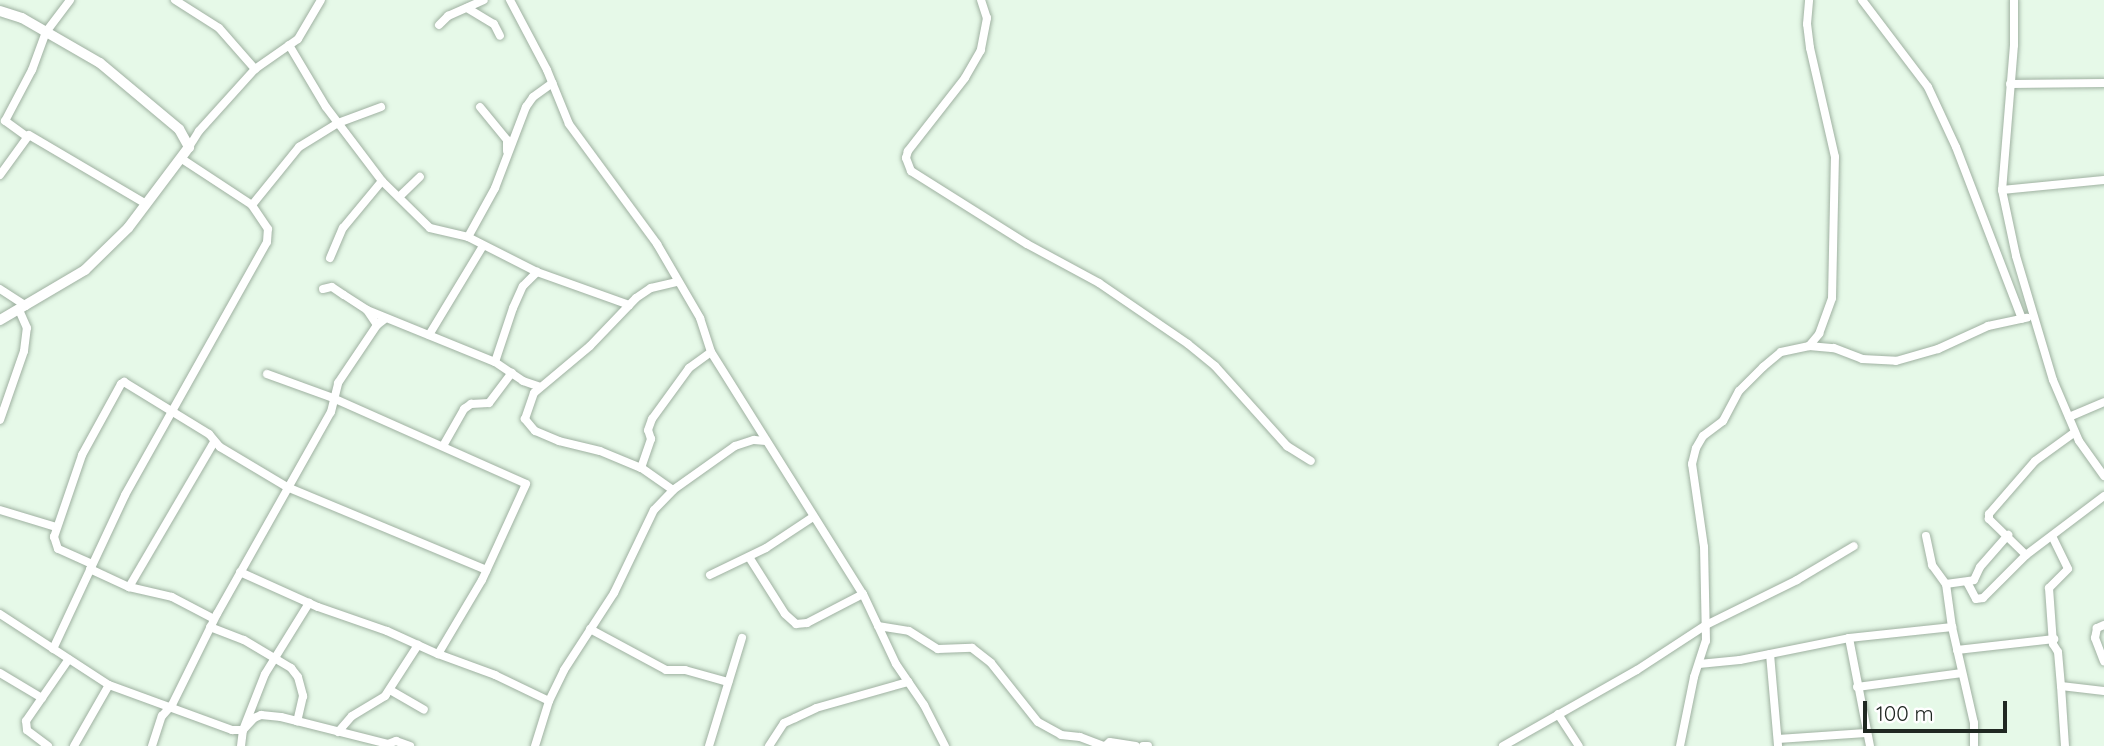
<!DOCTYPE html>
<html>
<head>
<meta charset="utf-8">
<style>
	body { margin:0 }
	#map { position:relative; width:2104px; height:746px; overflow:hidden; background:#e6f9e8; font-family:Quicksand,sans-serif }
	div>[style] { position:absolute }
	.roads { filter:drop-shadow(0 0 2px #9fb1a1) drop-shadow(0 0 2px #9fb1a1) }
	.street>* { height:8px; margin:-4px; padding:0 4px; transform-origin:4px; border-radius:4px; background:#fff }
	.secondary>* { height:10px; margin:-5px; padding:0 5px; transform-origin:5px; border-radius:5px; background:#fff }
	span { translate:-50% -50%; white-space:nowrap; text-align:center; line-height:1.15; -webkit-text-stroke:5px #fff; paint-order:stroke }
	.scale { position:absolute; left:1863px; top:701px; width:144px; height:32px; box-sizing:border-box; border:4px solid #202822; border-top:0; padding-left:9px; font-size:21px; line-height:24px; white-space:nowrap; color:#202822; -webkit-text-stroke:5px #fff; paint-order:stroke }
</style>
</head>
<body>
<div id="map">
	<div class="roads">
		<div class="street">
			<i style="left:175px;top:0;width:52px;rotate:32.5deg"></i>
			<i style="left:219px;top:28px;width:55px;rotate:48.7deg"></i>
			<i style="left:510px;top:0;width:79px;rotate:62.1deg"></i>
			<i style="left:547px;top:70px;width:58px;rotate:67.8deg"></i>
			<i style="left:569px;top:124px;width:149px;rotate:53.7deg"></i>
			<i style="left:657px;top:244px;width:86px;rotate:59.8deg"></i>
			<i style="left:700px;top:318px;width:36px;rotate:72deg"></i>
			<i style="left:711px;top:352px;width:286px;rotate:57.9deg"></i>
			<i style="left:863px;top:594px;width:77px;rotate:64.8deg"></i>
			<i style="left:896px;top:664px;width:50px;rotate:55.7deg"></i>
			<i style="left:924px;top:705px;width:46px;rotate:62.9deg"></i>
			<i style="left:981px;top:0;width:19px;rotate:72deg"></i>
			<i style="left:987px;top:18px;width:33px;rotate:101deg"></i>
			<i style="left:981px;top:50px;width:32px;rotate:120deg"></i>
			<i style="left:965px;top:78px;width:93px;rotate:128deg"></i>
			<i style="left:908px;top:151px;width:7px;rotate:106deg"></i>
			<i style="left:906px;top:158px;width:14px;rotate:69deg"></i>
			<i style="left:911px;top:171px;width:137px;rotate:32.2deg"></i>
			<i style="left:1027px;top:244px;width:82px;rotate:28.4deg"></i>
			<i style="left:1099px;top:283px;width:108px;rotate:34.4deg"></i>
			<i style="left:1188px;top:344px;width:35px;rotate:39deg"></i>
			<i style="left:1215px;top:366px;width:108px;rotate:48deg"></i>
			<i style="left:1287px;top:446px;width:28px;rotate:32deg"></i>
			<i style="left:1862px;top:0;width:109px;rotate:52.8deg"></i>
			<i style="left:1928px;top:87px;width:66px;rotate:65deg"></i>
			<i style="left:1956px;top:147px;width:184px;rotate:69deg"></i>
			<i style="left:2014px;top:0;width:45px;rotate:90deg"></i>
			<i style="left:2014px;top:45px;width:145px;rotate:94.7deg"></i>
			<i style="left:2002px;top:190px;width:67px;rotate:78deg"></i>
			<i style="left:2016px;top:256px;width:129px;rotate:73.4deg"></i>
			<i style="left:2053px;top:380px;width:66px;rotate:66.9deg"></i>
			<i style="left:2079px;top:441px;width:43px;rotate:54.5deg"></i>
			<i style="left:467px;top:8px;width:31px;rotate:31deg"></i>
			<i style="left:494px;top:24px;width:13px;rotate:63deg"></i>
			<i style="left:439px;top:25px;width:13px;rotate:-45deg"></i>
			<i style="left:448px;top:16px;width:39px;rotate:-24deg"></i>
			<i style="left:289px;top:45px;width:72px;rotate:59.2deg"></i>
			<i style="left:326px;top:107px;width:93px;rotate:52.9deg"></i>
			<i style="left:382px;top:181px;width:67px;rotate:44.4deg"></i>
			<i style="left:430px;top:228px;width:39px;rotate:13deg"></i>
			<i style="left:468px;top:237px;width:77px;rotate:26.9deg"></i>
			<i style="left:537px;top:272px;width:98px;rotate:19.7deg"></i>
			<i style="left:2010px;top:84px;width:94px;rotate:-0.6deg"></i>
			<i style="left:480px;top:107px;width:43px;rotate:50.7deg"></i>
			<i style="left:507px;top:140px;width:11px;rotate:90deg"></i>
			<i style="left:26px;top:136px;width:26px;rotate:-144deg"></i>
			<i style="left:5px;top:121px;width:58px;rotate:-62.1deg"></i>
			<i style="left:32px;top:70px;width:40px;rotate:-69.8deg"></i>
			<i style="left:46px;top:32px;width:40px;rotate:-53deg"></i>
			<i style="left:189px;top:147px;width:19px;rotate:-58deg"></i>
			<i style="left:199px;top:131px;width:84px;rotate:-47.9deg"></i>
			<i style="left:255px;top:69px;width:52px;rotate:-34.9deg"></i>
			<i style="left:298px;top:39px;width:45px;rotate:-59.5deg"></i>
			<i style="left:0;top:175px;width:49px;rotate:-54.1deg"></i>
			<i style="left:29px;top:135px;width:136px;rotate:30.5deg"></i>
			<i style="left:2002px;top:190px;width:102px;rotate:-5.6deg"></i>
			<i style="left:399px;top:197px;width:29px;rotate:-44deg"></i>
			<i style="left:252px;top:205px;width:75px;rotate:-51deg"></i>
			<i style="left:299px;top:147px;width:46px;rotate:-31.6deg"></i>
			<i style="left:338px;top:123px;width:46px;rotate:-20.4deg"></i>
			<i style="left:468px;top:237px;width:56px;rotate:-61.1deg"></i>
			<i style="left:495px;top:188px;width:87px;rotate:-69.1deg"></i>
			<i style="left:526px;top:107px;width:12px;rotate:-55deg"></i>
			<i style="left:533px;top:97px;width:24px;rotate:-36deg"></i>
			<i style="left:330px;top:258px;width:33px;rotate:-67deg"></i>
			<i style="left:343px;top:228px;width:61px;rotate:-50.3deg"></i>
			<i style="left:0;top:289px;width:31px;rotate:33deg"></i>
			<i style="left:323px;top:289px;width:9px;rotate:-13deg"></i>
			<i style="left:332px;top:287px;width:14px;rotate:34deg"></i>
			<i style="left:344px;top:295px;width:27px;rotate:33deg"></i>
			<i style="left:367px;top:310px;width:18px;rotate:56deg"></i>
			<i style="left:367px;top:310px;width:138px;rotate:22.1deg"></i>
			<i style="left:495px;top:362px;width:34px;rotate:34deg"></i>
			<i style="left:523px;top:381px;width:18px;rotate:19deg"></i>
			<i style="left:429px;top:335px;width:104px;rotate:-58.8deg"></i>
			<i style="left:1809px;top:346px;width:25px;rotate:5deg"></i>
			<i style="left:1834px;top:348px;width:30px;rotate:21deg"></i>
			<i style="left:1862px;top:359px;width:34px;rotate:3deg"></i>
			<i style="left:1896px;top:361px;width:44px;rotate:-15.9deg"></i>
			<i style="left:1938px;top:349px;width:55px;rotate:-24.7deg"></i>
			<i style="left:1988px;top:326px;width:40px;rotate:-12deg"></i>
			<i style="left:495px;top:362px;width:57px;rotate:-71.6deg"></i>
			<i style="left:513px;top:308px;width:24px;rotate:-66deg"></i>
			<i style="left:523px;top:286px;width:20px;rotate:-45deg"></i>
			<i style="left:267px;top:374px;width:70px;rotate:20deg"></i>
			<i style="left:333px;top:398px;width:211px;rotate:24deg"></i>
			<i style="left:526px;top:484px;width:106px;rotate:114.6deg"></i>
			<i style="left:482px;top:580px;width:86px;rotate:120.7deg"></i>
			<i style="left:2069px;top:417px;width:38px;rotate:-23deg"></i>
			<i style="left:0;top:420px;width:73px;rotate:-70.8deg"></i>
			<i style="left:24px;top:351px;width:23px;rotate:-83deg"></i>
			<i style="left:27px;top:328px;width:20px;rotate:-114deg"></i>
			<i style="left:443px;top:446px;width:43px;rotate:-60.4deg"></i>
			<i style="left:464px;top:409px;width:9px;rotate:-36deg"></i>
			<i style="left:471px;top:404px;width:18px;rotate:-3deg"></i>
			<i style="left:489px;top:403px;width:38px;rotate:-53deg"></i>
			<i style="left:641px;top:468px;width:31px;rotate:-71deg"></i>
			<i style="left:651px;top:439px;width:9px;rotate:-108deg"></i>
			<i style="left:648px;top:430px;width:12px;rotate:-70deg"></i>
			<i style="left:652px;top:419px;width:63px;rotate:-54deg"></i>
			<i style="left:689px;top:368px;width:27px;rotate:-36deg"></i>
			<i style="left:673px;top:490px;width:39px;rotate:-145deg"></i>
			<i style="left:641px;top:468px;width:44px;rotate:-157.5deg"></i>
			<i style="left:600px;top:451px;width:42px;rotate:-166.3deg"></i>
			<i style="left:559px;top:441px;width:26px;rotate:-157deg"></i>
			<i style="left:535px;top:431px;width:16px;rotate:-130deg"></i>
			<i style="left:525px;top:419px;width:28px;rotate:-71deg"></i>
			<i style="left:534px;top:393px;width:73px;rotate:-40deg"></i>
			<i style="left:590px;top:346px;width:66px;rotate:-46.2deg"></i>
			<i style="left:636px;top:298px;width:18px;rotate:-34deg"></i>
			<i style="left:651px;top:288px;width:28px;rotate:-13deg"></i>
			<i style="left:0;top:510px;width:59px;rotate:16.9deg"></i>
			<i style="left:1926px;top:536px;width:30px;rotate:78deg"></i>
			<i style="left:1932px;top:565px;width:24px;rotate:54deg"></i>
			<i style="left:1946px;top:584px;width:43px;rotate:82.1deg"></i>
			<i style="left:1952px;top:627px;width:98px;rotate:77.1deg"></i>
			<i style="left:1974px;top:723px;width:23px;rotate:90deg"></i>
			<i style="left:2053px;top:538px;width:34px;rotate:64deg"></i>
			<i style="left:2068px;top:569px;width:27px;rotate:135deg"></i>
			<i style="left:2049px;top:588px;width:56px;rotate:85.9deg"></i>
			<i style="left:2053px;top:644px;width:9px;rotate:58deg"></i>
			<i style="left:2058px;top:652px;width:34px;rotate:85deg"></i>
			<i style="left:2061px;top:686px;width:60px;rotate:86.2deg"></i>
			<i style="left:2026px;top:555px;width:52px;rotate:-135.8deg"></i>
			<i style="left:1989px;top:519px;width:5px;rotate:-90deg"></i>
			<i style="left:1989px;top:514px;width:70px;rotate:-49deg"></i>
			<i style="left:2035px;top:461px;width:49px;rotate:-35.9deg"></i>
			<i style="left:749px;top:557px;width:67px;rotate:57.7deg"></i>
			<i style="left:785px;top:614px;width:15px;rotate:42deg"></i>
			<i style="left:796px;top:624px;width:11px;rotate:-5deg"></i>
			<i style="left:807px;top:623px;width:63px;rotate:-27.4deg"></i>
			<i style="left:92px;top:564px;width:37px;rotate:-156deg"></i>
			<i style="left:58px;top:549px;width:13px;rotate:-108deg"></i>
			<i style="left:54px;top:537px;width:87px;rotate:-71.1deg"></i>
			<i style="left:82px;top:455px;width:81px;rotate:-61.2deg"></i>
			<i style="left:121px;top:384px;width:4px;rotate:-34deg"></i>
			<i style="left:124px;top:382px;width:100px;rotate:31.5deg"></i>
			<i style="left:209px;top:434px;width:17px;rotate:50deg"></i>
			<i style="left:220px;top:447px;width:78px;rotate:30.8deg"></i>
			<i style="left:287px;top:487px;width:216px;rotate:22.6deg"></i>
			<i style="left:90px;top:569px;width:43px;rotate:24.8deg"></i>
			<i style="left:129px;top:587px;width:44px;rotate:13.1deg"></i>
			<i style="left:172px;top:597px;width:47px;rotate:27.6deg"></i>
			<i style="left:240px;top:572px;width:85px;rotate:24.2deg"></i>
			<i style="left:318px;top:607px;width:73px;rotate:19.2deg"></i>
			<i style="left:387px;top:631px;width:56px;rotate:24.3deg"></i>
			<i style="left:438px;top:654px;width:61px;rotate:20.2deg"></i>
			<i style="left:495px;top:675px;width:60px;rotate:25.7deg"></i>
			<i style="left:710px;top:575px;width:62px;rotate:-25.7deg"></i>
			<i style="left:766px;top:548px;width:56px;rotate:-33.4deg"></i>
			<i style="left:1967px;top:582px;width:19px;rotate:62deg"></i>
			<i style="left:1976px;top:599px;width:7px;rotate:-8deg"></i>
			<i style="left:1983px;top:598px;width:61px;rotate:-45deg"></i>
			<i style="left:2026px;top:555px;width:98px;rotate:-37.1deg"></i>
			<i style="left:1946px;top:584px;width:28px;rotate:-8deg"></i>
			<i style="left:1974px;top:580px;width:14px;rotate:-65deg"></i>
			<i style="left:1980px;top:567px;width:43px;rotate:-48.8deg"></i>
			<i style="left:129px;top:587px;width:168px;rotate:-59.6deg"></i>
			<i style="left:0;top:614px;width:130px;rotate:33.1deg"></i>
			<i style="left:109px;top:685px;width:131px;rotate:20.1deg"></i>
			<i style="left:232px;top:730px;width:11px"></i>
			<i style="left:2104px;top:625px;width:8px;rotate:157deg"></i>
			<i style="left:2097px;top:628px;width:10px;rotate:101deg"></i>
			<i style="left:2095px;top:638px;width:25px;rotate:69deg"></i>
			<i style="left:878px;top:626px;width:31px;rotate:9deg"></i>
			<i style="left:909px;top:631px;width:34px;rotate:32deg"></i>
			<i style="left:938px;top:649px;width:34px;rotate:-2deg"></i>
			<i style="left:972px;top:648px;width:24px;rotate:38deg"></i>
			<i style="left:991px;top:663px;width:75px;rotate:51.5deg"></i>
			<i style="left:1038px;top:722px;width:26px;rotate:29deg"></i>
			<i style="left:1061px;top:735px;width:19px;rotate:6deg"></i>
			<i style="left:1080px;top:737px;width:26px;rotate:21deg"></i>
			<i style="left:210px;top:627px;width:36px;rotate:21deg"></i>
			<i style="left:244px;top:640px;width:55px;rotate:30.8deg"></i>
			<i style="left:291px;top:668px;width:11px;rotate:52deg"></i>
			<i style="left:298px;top:677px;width:20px;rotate:75deg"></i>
			<i style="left:303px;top:696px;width:26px;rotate:103deg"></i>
			<i style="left:590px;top:629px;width:86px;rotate:28.3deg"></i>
			<i style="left:666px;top:670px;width:19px"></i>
			<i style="left:685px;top:670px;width:45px;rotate:15.6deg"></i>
			<i style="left:1849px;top:638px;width:110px;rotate:79deg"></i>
			<i style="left:53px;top:649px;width:170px;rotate:-64.9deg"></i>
			<i style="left:125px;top:495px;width:290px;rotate:-60.7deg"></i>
			<i style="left:267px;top:242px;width:13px;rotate:-86deg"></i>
			<i style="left:268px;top:229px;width:29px;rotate:-124deg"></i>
			<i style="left:252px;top:205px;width:84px;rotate:-146.7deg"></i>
			<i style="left:1957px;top:650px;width:98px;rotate:-6.5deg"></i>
			<i style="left:1770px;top:654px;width:92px;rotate:85deg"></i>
			<i style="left:1699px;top:664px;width:41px;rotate:-5.6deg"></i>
			<i style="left:1740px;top:660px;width:111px;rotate:-11.4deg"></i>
			<i style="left:1849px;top:638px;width:104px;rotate:-6.1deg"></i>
			<i style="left:0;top:673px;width:49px;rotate:30.8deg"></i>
			<i style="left:2061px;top:686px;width:43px;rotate:6.6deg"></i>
			<i style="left:1857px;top:687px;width:106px;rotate:-7.6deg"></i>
			<i style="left:390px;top:690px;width:39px;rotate:30deg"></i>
			<i style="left:1558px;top:714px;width:38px;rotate:57deg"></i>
			<i style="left:243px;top:730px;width:16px;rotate:-47deg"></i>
			<i style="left:254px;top:718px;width:8px;rotate:-23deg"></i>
			<i style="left:261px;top:715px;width:20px;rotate:6deg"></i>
			<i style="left:281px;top:717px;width:110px;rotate:14.2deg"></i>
			<i style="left:388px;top:744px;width:9px;rotate:-21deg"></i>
			<i style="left:396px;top:741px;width:15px;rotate:20deg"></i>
			<i style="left:338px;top:732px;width:21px;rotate:-49deg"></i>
			<i style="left:352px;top:716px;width:39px;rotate:-31deg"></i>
			<i style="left:385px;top:696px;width:61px;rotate:-57.1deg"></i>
			<i style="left:1778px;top:739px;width:88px;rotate:-3.9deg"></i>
			<i style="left:48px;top:746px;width:26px;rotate:-143deg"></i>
			<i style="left:27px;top:730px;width:9px;rotate:-96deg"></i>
			<i style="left:26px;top:721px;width:75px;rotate:-55.3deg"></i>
			<i style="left:74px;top:746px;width:70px;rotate:-60.2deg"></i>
			<i style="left:152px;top:746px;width:32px;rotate:-72deg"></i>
			<i style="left:162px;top:716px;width:15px;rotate:-48deg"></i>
			<i style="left:172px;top:705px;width:102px;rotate:-63.7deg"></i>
			<i style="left:217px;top:614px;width:232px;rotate:-60.6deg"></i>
			<i style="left:331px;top:412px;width:30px;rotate:-76deg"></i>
			<i style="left:338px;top:383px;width:70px;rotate:-56.1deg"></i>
			<i style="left:377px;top:325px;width:11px;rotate:-38deg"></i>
			<i style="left:241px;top:746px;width:16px;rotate:-83deg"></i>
			<i style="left:243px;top:730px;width:60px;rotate:-68.6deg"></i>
			<i style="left:265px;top:674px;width:84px;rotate:-58.2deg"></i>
			<i style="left:535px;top:746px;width:47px;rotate:-72.7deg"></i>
			<i style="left:549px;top:701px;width:34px;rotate:-64deg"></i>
			<i style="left:564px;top:670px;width:92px;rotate:-57deg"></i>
			<i style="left:614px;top:593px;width:92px;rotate:-64.3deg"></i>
			<i style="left:654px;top:510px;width:28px;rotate:-46deg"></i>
			<i style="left:673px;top:490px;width:76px;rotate:-35.4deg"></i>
			<i style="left:735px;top:446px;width:20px;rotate:-18deg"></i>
			<i style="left:754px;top:440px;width:12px;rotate:5deg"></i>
			<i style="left:709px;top:746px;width:113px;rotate:-73deg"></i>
			<i style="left:769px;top:746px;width:27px;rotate:-57deg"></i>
			<i style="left:784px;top:723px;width:12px;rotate:-24deg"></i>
			<i style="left:795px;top:718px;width:23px;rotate:-25deg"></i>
			<i style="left:816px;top:708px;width:96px;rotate:-15.8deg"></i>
			<i style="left:1105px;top:746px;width:6px;rotate:-39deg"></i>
			<i style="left:1110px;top:742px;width:26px;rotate:9deg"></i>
			<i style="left:1143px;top:746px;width:5px"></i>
			<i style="left:1503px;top:746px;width:154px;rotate:-29.6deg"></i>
			<i style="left:1637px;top:670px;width:82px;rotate:-33.1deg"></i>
			<i style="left:1706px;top:625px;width:102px;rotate:-26.3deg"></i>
			<i style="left:1797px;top:580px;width:66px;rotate:-30.8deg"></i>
			<i style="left:1680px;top:746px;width:70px;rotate:-78.5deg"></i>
			<i style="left:1694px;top:677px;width:38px;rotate:-72deg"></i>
			<i style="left:1706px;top:641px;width:94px;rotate:-91.2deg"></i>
			<i style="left:1704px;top:547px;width:84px;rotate:-98.2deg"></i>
			<i style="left:1692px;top:464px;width:16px;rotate:-76deg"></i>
			<i style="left:1696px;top:448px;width:14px;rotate:-60deg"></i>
			<i style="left:1703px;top:436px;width:25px;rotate:-37deg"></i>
			<i style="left:1723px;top:421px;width:34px;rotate:-62deg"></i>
			<i style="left:1739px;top:391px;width:34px;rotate:-45deg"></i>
			<i style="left:1763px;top:367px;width:23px;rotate:-40deg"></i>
			<i style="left:1781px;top:352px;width:29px;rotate:-12deg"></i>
			<i style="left:1809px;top:346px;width:16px;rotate:-50deg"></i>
			<i style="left:1819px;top:334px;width:38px;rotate:-70deg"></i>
			<i style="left:1832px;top:298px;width:141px;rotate:-88.8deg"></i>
			<i style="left:1835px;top:157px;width:112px;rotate:-102.9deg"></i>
			<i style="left:1810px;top:48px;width:24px;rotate:-97deg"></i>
			<i style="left:1807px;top:24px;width:24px;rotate:-85deg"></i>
		</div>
		<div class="secondary">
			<i style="left:0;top:11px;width:23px;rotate:18deg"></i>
			<i style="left:22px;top:18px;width:90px;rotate:30deg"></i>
			<i style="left:100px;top:63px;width:103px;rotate:39.9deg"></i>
			<i style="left:179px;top:129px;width:21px;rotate:61deg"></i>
			<i style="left:189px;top:147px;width:101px;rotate:127deg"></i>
			<i style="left:128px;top:228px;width:60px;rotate:135.7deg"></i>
			<i style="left:85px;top:270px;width:99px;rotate:149.5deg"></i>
		</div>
	</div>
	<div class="scale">100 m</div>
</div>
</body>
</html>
